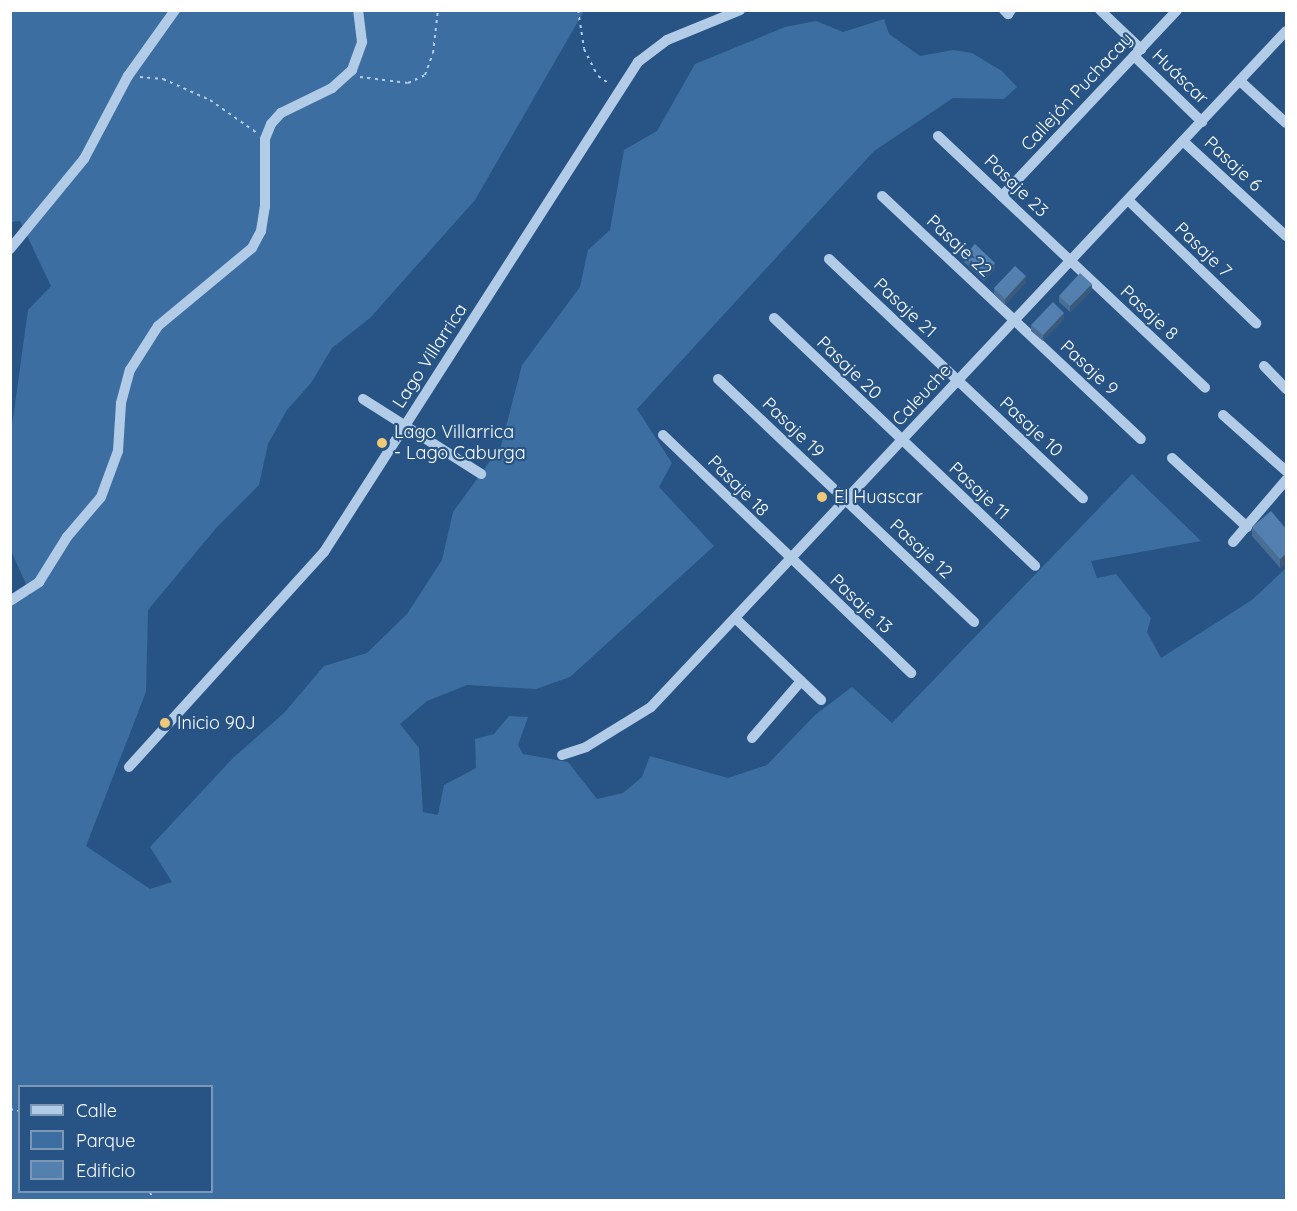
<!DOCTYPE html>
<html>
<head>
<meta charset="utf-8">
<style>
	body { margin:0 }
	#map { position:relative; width:1297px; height:1211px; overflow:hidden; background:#275485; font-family:Quicksand,sans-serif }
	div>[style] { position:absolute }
	.green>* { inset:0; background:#3c6ea1 }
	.path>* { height:2px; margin-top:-1px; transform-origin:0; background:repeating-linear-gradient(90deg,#b2cce8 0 3px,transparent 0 7.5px) }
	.minor>* { height:10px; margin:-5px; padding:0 5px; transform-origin:5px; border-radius:5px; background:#b2cce8 }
	.wall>* { inset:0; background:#486e96 }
	.shaded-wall>* { inset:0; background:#3b5a7a }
	.building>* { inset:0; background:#5480af }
	.dots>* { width:16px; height:16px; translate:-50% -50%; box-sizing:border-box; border:3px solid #275485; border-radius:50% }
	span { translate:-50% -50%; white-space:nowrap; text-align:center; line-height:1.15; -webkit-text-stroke:4.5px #275485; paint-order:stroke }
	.street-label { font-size:18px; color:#fff }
	.poi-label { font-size:18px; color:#fff }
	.left { translate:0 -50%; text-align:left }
	.frame { position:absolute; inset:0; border:12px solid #fff; pointer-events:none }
	.legend { position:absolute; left:18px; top:1085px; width:195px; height:108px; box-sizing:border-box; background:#275485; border:2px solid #7d98b6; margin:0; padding:8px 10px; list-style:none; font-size:18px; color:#fff }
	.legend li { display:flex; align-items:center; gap:12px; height:30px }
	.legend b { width:30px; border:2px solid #7d98b6 }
</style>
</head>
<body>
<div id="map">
	<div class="green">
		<i style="clip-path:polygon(evenodd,10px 11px,584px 11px,475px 200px,370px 318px,332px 348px,311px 383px,287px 410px,268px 444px,259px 485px,217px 527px,148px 610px,146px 692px,86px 846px,150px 889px,172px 882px,150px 847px,233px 758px,284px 713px,324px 666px,367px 653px,407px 614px,442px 560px,453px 512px,501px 446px,522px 365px,580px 287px,588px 250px,610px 230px,624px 150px,657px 131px,695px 64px,785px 27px,816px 21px,843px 32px,884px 19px,889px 34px,920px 56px,953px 50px,972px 53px,1002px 71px,1017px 87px,1004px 99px,953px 98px,874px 151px,637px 409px,672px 463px,659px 487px,714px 546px,570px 677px,536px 689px,467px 685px,427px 701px,400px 724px,419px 748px,423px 812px,438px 815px,444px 785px,476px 768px,475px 739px,494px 734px,509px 716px,528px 717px,518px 745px,523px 754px,568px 762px,597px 799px,623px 793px,642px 777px,650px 756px,728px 778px,767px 765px,815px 715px,852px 687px,892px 723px,1132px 474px,1201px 541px,1091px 561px,1097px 578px,1116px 574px,1151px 618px,1147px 632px,1161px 658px,1252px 600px,1286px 568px,1286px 1200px,11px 1200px,10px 600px,31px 595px,11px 551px,10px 440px,28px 310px,51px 286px,20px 221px,11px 222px,10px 11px,20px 1086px,212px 1086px,212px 1192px,20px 1192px,20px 1086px)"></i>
	</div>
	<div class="path">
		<i style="left:578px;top:10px;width:39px;rotate:81deg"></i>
		<i style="left:584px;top:49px;width:30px;rotate:63deg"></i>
		<i style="left:598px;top:76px;width:14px;rotate:34deg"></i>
		<i style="left:140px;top:77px;width:23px;rotate:5deg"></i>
		<i style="left:163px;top:79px;width:51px;rotate:24.1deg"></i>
		<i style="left:210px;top:100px;width:57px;rotate:35.1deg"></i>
		<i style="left:360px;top:77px;width:48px;rotate:7.1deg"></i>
		<i style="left:408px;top:83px;width:19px;rotate:-25deg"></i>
		<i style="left:425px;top:75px;width:23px;rotate:-70deg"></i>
		<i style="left:433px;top:53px;width:43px;rotate:-83.4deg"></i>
		<i style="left:10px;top:1109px;width:10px;rotate:11deg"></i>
		<i style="left:150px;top:1192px;width:9px;rotate:69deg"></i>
	</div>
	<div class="minor">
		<i style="left:1004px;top:10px;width:6px;rotate:45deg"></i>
		<i style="left:1008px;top:14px;width:5px;rotate:-53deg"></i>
		<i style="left:1100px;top:10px;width:57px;rotate:43.6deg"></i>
		<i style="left:1134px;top:56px;width:95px;rotate:44.1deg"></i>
		<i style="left:1240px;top:81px;width:62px;rotate:42.4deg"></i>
		<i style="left:938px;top:136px;width:367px;rotate:43.3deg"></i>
		<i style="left:1183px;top:141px;width:140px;rotate:42.7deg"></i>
		<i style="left:882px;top:196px;width:355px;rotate:43.2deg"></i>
		<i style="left:1002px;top:196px;width:255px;rotate:-46.7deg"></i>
		<i style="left:1128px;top:200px;width:178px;rotate:43.9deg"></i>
		<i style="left:10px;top:249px;width:117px;rotate:-50.6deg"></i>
		<i style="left:84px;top:159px;width:94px;rotate:-62.1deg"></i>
		<i style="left:128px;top:76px;width:81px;rotate:-54.5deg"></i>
		<i style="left:829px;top:259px;width:349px;rotate:43.3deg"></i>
		<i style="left:774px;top:318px;width:360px;rotate:43.5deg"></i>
		<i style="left:1264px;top:366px;width:32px;rotate:46deg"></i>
		<i style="left:718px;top:379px;width:353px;rotate:43.5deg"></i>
		<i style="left:363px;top:399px;width:140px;rotate:32.4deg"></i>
		<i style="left:1223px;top:415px;width:84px;rotate:41.6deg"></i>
		<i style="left:663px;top:435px;width:344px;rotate:43.8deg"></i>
		<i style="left:1172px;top:458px;width:102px;rotate:42.6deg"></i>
		<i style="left:1233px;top:542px;width:82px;rotate:-49.5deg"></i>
		<i style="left:10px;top:601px;width:35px;rotate:-33deg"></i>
		<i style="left:39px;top:582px;width:53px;rotate:-58.1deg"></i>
		<i style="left:67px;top:537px;width:52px;rotate:-49.6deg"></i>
		<i style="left:101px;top:497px;width:49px;rotate:-69.7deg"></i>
		<i style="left:118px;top:451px;width:48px;rotate:-86.4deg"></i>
		<i style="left:121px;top:403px;width:34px;rotate:-75deg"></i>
		<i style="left:130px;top:370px;width:52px;rotate:-57.5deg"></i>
		<i style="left:158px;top:326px;width:122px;rotate:-39.7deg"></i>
		<i style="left:252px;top:248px;width:19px;rotate:-62deg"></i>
		<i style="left:261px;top:231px;width:24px;rotate:-81deg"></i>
		<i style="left:265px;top:207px;width:68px;rotate:-90deg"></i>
		<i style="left:265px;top:139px;width:16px;rotate:-68deg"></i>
		<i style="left:271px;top:124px;width:15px;rotate:-48deg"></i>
		<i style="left:281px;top:113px;width:57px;rotate:-26.1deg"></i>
		<i style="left:332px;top:88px;width:27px;rotate:-42deg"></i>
		<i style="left:352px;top:70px;width:30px;rotate:-70deg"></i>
		<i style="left:362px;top:42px;width:32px;rotate:-97deg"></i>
		<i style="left:735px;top:618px;width:119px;rotate:43.6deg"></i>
		<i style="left:752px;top:738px;width:75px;rotate:-49.3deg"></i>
		<i style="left:562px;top:755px;width:25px;rotate:-18deg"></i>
		<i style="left:586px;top:747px;width:76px;rotate:-31.6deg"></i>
		<i style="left:651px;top:707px;width:927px;rotate:-46.79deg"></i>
		<i style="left:129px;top:767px;width:290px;rotate:-47.8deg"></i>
		<i style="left:324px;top:552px;width:582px;rotate:-57.35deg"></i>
		<i style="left:638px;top:62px;width:36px;rotate:-37deg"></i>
		<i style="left:667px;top:40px;width:79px;rotate:-22.3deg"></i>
	</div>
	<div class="wall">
		<i style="clip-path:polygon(964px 256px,995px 269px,984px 281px,964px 262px)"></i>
		<i style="clip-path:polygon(1026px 282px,1005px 305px,994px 294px,994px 288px)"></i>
		<i style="clip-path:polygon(1092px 290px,1070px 312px,1059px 302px,1059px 296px)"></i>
		<i style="clip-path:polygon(1064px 319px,1043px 341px,1031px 331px,1031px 325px)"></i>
		<i style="clip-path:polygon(1252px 527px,1287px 530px,1287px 562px,1280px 568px,1252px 536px)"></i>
	</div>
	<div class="shaded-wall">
		<i style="clip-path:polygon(995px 263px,995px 269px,984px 281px,984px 275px)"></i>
		<i style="clip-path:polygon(1026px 276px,1026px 282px,1005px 305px,1005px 299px)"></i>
		<i style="clip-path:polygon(1092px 284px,1092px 290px,1070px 312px,1070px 306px)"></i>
		<i style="clip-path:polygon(1064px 313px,1064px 319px,1043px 341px,1043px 335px)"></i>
		<i style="clip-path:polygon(1287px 553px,1287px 562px,1280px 568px,1280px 559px)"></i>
	</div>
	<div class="building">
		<i style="clip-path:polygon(975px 244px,995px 263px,984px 275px,964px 256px)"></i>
		<i style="clip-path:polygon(1015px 266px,1026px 276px,1005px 299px,994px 288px)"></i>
		<i style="clip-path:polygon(1080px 273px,1092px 284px,1070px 306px,1059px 296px)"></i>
		<i style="clip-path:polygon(1053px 302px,1064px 313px,1043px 335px,1031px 325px)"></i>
		<i style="clip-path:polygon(1271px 511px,1287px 530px,1287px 553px,1280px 559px,1252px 527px)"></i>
	</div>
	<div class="dots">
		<i style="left:382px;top:443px;background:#f0c978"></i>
		<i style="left:822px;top:497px;background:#f0c978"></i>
		<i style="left:165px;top:723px;background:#f0c978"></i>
	</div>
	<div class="street-label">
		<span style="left:1180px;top:77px;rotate:44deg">Huáscar</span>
		<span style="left:1077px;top:92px;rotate:-47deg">Callejón Puchacay</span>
		<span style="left:1233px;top:164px;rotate:43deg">Pasaje 6</span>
		<span style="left:1016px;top:186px;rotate:44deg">Pasaje 23</span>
		<span style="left:959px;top:246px;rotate:43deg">Pasaje 22</span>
		<span style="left:1203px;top:250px;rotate:44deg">Pasaje 7</span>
		<span style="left:905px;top:308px;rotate:43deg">Pasaje 21</span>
		<span style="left:1149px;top:313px;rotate:43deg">Pasaje 8</span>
		<span style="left:430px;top:356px;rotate:-57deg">Lago Villarrica</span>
		<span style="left:849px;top:368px;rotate:44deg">Pasaje 20</span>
		<span style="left:1089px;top:368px;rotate:43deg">Pasaje 9</span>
		<span style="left:922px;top:395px;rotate:-47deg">Caleuche</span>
		<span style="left:1031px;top:427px;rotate:43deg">Pasaje 10</span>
		<span style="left:793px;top:428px;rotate:44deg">Pasaje 19</span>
		<span style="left:738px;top:486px;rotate:45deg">Pasaje 18</span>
		<span style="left:979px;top:491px;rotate:43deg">Pasaje 11</span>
		<span style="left:921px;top:549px;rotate:43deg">Pasaje 12</span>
		<span style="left:861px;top:604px;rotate:43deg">Pasaje 13</span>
	</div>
	<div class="poi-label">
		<span class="left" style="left:394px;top:443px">Lago Villarrica<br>- Lago Caburga</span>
		<span class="left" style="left:834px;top:497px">El Huascar</span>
		<span class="left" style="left:177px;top:723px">Inicio 90J</span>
	</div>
	<div class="frame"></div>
	<ul class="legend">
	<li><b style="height:8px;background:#b2cce8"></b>Calle</li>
	<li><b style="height:16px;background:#3c6ea1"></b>Parque</li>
	<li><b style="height:16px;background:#5480af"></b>Edificio</li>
	</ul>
</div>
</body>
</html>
